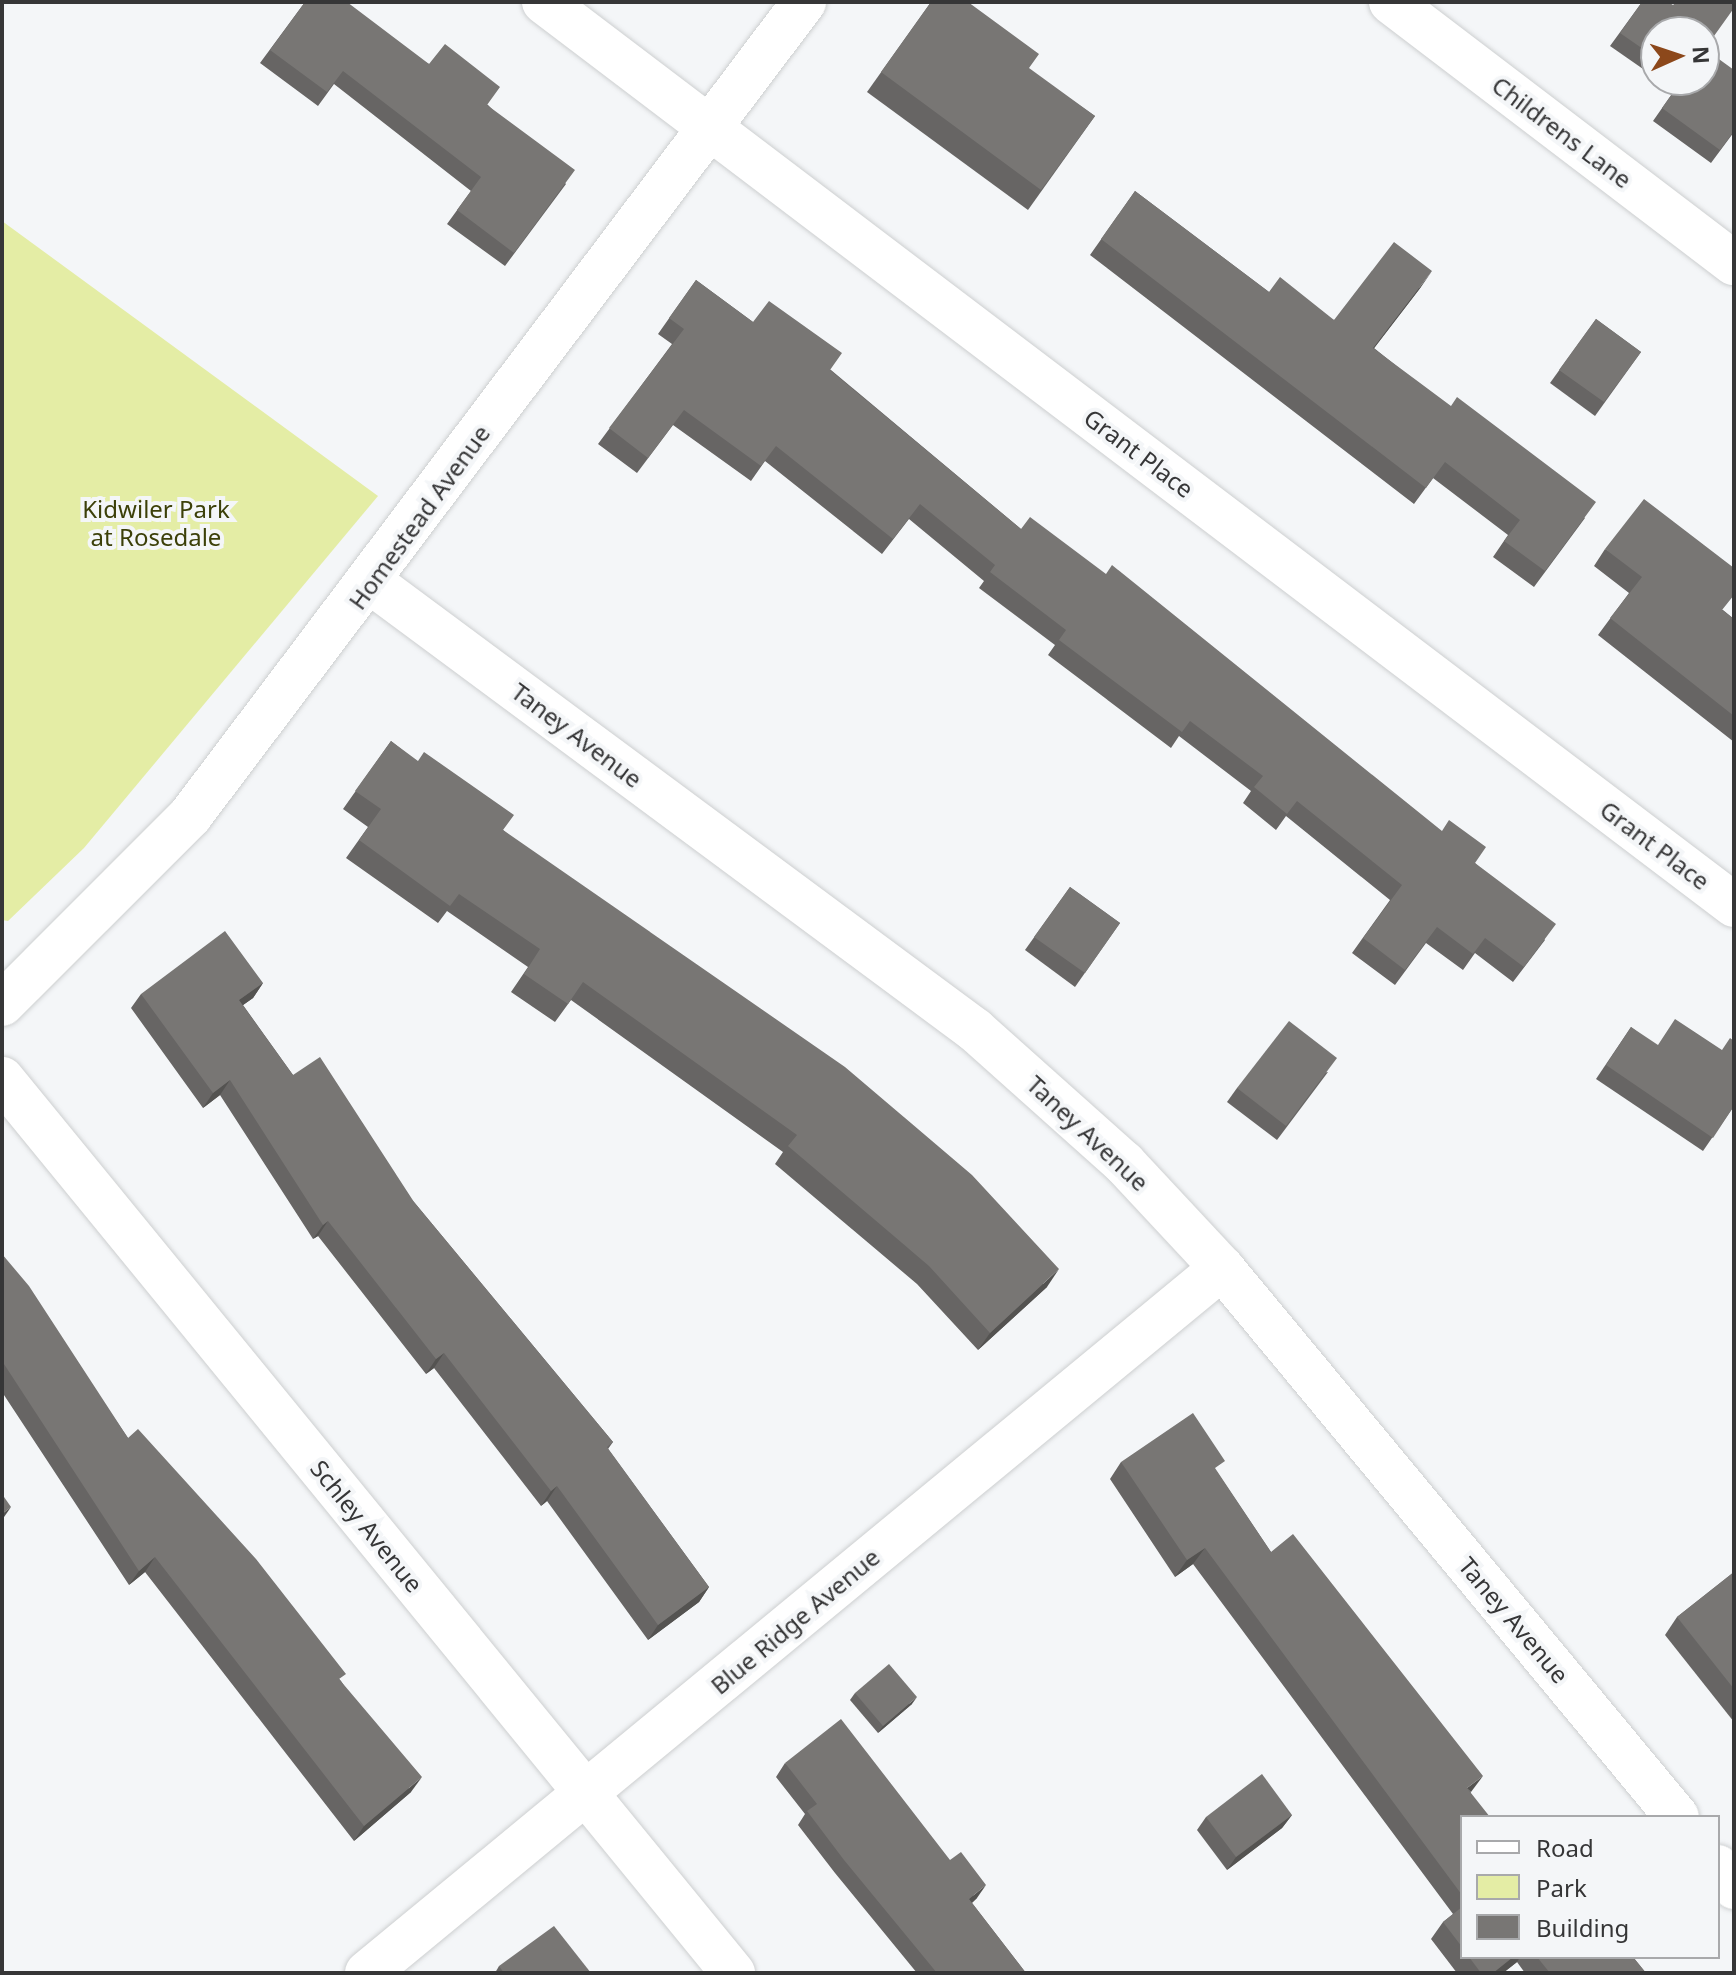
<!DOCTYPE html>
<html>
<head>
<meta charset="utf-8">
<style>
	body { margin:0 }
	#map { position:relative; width:1736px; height:1975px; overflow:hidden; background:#f4f6f8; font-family:"Noto Sans",sans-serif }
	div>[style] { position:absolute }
	.green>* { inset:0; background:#e4eda5 }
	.roads { filter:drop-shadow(0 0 2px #cdcfd0) drop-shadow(0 0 2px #cdcfd0) }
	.minor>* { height:44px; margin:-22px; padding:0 22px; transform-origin:22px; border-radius:22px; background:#fff }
	.wall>* { inset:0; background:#676564 }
	.shaded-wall>* { inset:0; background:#545351 }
	.building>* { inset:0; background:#787674 }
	span { translate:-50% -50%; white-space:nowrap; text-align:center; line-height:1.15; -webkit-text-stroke:8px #f4f6f8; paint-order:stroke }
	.street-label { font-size:24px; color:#363637 }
	.park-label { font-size:24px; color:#3c4009 }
	.frame { position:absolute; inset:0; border:4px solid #363637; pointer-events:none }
	.legend { position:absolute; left:1460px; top:1815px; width:260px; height:144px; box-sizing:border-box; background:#f4f6f8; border:2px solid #a8a9ab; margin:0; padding:10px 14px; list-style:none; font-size:24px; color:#363637 }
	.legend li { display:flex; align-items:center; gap:16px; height:40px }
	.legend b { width:40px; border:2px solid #a8a9ab }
	.north { position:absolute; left:1640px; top:16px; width:80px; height:80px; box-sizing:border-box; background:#f4f6f8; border:2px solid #a8a9ab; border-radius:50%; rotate:87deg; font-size:22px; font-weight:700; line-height:32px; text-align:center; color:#363637 }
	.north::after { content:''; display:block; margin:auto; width:28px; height:36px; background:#8c481b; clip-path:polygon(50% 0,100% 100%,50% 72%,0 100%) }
</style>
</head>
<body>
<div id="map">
	<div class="green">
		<i style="clip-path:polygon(2px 221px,378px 496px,84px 848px,8px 921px,2px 920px)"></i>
	</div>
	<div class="roads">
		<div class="minor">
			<i style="left:544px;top:2px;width:1494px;rotate:37.19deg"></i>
			<i style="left:1391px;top:2px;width:431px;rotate:37.3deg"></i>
			<i style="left:372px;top:583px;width:751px;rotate:36.55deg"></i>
			<i style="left:975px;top:1030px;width:200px;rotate:41.8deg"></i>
			<i style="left:1124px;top:1163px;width:144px;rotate:47deg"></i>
			<i style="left:1222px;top:1268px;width:713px;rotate:50.35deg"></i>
			<i style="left:2px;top:1004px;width:266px;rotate:-45deg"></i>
			<i style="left:190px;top:816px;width:1020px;rotate:-52.97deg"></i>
			<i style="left:2px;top:1079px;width:1155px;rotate:50.73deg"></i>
			<i style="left:1718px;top:1867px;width:26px;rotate:51deg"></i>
			<i style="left:367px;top:1973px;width:1108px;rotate:-39.51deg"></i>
		</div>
	</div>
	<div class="wall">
		<i style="clip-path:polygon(305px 2px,429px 64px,488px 105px,566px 184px,505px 266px,447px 224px,471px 191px,334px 84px,318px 106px,260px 63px)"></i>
		<i style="clip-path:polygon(931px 2px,1095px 116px,1028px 210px,867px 92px)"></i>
		<i style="clip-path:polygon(1642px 2px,1673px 5px,1705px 49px,1734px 132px,1711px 163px,1653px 121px,1674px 91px,1658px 80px,1704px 80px,1656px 32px,1656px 78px,1610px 46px)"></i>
		<i style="clip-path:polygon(1135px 191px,1269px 292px,1334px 320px,1421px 287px,1374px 348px,1585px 518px,1534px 587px,1493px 557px,1508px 535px,1433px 478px,1414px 504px,1090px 255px)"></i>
		<i style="clip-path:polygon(696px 280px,753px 322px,831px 370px,1021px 529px,1475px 863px,1545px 940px,1513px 982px,1475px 953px,1463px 970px,1426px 943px,1395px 985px,1352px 953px,1390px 900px,1286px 816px,1276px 830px,1243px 803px,1251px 791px,1179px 736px,1171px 748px,1048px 655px,1055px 645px,979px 588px,984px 581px,909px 519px,882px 554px,765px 461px,751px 481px,673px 425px,637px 473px,598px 444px,672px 344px,658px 334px)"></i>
		<i style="clip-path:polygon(1596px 319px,1641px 352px,1595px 416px,1550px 383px)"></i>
		<i style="clip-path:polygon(1605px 549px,1723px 610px,1734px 619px,1734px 742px,1598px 635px,1629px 593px,1594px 566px)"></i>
		<i style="clip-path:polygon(391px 741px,503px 830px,1047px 1287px,978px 1350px,917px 1284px,775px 1164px,783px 1152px,571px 1000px,555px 1022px,511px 992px,528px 967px,447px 911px,438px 923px,346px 858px,368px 827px,343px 809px)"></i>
		<i style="clip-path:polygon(1070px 887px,1120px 923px,1075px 987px,1025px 950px)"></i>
		<i style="clip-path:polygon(263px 983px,253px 998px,243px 1005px,293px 1075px,414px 1202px,613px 1442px,608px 1449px,709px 1587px,699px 1602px,648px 1640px,547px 1501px,541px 1506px,434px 1368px,426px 1374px,318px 1236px,313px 1239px,220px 1095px,203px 1108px,131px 1008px,141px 994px)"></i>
		<i style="clip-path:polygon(1631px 1027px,1734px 1106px,1703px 1151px,1596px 1079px)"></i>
		<i style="clip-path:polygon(1328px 1072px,1277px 1140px,1227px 1102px,1237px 1088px)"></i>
		<i style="clip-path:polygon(2px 1254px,128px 1438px,341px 1681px,411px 1792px,354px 1841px,145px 1572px,129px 1585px,2px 1392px)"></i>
		<i style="clip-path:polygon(1121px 1462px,1217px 1472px,1271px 1552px,1471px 1792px,1462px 1817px,1462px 1957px,1633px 1957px,1646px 1973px,1525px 1973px,1517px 1962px,1503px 1973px,1457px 1973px,1431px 1939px,1443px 1922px,1453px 1914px,1193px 1564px,1175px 1577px,1110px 1479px)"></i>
		<i style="clip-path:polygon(1734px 1572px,1734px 1722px,1665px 1635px,1677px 1617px)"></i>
		<i style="clip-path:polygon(855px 1693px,912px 1704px,878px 1733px,850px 1700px)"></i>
		<i style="clip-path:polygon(785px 1763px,977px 1898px,972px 1903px,1026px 1973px,917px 1973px,835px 1873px,798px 1825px,805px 1814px,776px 1777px)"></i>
		<i style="clip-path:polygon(1292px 1815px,1282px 1828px,1227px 1870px,1197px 1830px,1206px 1817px)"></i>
		<i style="clip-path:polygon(499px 1966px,591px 1973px,495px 1973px)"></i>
	</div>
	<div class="shaded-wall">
		<i style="clip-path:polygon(1432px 271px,1421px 287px,1362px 364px,1373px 348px)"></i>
		<i style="clip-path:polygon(263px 983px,253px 998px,229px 1015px,239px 1000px)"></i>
		<i style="clip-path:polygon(230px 1080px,220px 1095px,203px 1108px,213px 1093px)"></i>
		<i style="clip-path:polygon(328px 1221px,318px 1236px,313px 1239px,323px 1225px)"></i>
		<i style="clip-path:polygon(1059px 1269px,1047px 1287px,978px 1350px,990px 1333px)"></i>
		<i style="clip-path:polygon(444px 1353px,434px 1368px,426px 1374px,436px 1359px)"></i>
		<i style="clip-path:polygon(557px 1486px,547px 1501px,541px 1506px,551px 1491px)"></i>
		<i style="clip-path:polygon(11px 1507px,2px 1520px,2px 1514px)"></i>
		<i style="clip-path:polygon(1205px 1548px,1193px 1564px,1175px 1577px,1187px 1560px)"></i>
		<i style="clip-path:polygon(155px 1557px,145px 1572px,129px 1585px,139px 1571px)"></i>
		<i style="clip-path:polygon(709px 1587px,699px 1602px,648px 1640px,658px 1625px)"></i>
		<i style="clip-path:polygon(917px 1697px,912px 1704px,878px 1733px,883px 1726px)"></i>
		<i style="clip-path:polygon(1483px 1776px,1471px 1792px,1467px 1788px)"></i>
		<i style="clip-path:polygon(422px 1777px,411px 1792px,354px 1841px,364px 1826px)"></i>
		<i style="clip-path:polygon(1292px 1815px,1282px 1828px,1227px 1870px,1236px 1857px)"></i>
		<i style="clip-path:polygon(986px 1885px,977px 1898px,960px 1913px,969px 1899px)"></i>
		<i style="clip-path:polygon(1513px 1957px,1520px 1957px,1517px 1962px,1503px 1973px,1493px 1973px)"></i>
	</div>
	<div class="building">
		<i style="clip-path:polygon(305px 2px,347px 2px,429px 64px,445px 44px,500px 87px,487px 105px,575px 170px,514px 253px,457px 210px,481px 177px,343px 71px,327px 92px,270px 50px)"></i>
		<i style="clip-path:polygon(931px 2px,968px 2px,1039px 54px,1029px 68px,1095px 116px,1041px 190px,881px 72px)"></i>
		<i style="clip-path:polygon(1642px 2px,1668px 2px,1673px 5px,1676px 2px,1734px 2px,1734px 8px,1704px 50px,1704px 32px,1656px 32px,1656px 58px,1620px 33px)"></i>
		<i style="clip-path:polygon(1705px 49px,1734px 70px,1734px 131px,1720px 150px,1662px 108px,1682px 80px,1704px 80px)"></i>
		<i style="clip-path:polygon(1135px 191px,1269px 292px,1280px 277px,1334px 320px,1394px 242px,1432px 271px,1373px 348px,1451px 406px,1457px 397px,1596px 502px,1545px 571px,1504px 541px,1520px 520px,1445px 462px,1426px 488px,1101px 239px)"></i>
		<i style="clip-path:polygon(696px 280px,753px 322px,769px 301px,842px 353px,830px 370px,1021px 529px,1030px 517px,1106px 574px,1112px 565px,1442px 831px,1449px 820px,1486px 847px,1475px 863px,1556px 924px,1524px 967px,1485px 938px,1473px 954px,1437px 927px,1405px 970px,1363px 938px,1402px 885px,1297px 801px,1287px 814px,1254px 787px,1263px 776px,1190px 721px,1182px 732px,1059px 640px,1066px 630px,990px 572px,995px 565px,920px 504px,893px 539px,776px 446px,761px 466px,684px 410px,648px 458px,609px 428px,684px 329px,669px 318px)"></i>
		<i style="clip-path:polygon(1596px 319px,1641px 352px,1604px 402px,1559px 370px)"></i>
		<i style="clip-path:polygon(1644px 499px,1734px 568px,1734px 595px,1722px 610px,1734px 619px,1734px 716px,1610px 618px,1642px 577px,1605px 549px)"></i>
		<i style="clip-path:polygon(391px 741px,418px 761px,424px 752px,514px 815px,503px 830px,845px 1067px,972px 1175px,1059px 1269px,990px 1333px,929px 1266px,788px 1146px,797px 1135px,583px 982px,568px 1004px,524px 974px,540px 949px,459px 894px,450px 906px,359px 840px,381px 809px,355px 791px)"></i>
		<i style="clip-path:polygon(1070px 887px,1120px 923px,1085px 973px,1034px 937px)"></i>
		<i style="clip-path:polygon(225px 931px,263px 983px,239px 1000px,293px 1075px,320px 1057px,414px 1202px,613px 1442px,607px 1447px,709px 1587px,658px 1625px,557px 1486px,551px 1491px,444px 1353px,436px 1359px,328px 1221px,323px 1225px,230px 1080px,213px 1093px,141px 994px)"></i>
		<i style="clip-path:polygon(1675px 1019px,1722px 1050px,1730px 1038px,1734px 1041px,1734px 1106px,1713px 1138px,1606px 1065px,1631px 1027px,1658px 1045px)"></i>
		<i style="clip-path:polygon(1289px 1021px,1337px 1058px,1286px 1126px,1237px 1088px)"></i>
		<i style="clip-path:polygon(2px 1254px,29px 1286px,128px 1438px,138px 1429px,256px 1559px,346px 1674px,339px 1679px,422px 1777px,364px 1826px,155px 1557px,139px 1571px,2px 1361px)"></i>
		<i style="clip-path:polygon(1193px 1413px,1225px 1461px,1215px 1468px,1271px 1552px,1293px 1534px,1483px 1776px,1467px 1788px,1490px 1817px,1462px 1817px,1462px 1895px,1205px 1548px,1187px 1560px,1121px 1462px)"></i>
		<i style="clip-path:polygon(2px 1494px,11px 1507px,2px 1514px)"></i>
		<i style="clip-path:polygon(1734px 1572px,1734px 1689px,1677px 1617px)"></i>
		<i style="clip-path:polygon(889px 1664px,917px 1697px,883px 1726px,855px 1693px)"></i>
		<i style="clip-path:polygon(841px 1719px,950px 1860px,961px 1852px,986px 1885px,969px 1899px,1026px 1973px,937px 1973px,844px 1860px,807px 1811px,817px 1804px,785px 1763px)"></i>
		<i style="clip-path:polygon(1262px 1774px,1292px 1815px,1236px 1857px,1206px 1817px)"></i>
		<i style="clip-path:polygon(1462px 1907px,1462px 1947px,1443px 1922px)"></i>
		<i style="clip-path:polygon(554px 1926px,591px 1973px,504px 1973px,499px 1966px)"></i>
		<i style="clip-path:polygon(1469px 1957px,1513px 1957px,1493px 1973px,1481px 1973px)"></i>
		<i style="clip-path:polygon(1537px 1957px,1633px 1957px,1646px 1973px,1550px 1973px)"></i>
	</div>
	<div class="street-label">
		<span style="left:1562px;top:132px;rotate:37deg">Childrens Lane</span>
		<span style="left:1139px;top:453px;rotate:37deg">Grant Place</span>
		<span style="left:419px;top:517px;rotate:-54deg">Homestead Avenue</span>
		<span style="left:577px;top:735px;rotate:37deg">Taney Avenue</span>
		<span style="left:1655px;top:845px;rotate:37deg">Grant Place</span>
		<span style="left:1088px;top:1133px;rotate:43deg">Taney Avenue</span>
		<span style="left:367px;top:1526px;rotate:51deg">Schley Avenue</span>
		<span style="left:1514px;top:1620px;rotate:50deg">Taney Avenue</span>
		<span style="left:795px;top:1621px;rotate:-40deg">Blue Ridge Avenue</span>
	</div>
	<div class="park-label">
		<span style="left:156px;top:523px">Kidwiler Park<br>at Rosedale</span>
	</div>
	<div class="frame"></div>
	<ul class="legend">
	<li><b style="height:10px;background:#fff"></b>Road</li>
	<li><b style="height:22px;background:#e4eda5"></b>Park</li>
	<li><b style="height:22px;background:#787674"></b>Building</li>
	</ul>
	<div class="north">N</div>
</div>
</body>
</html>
